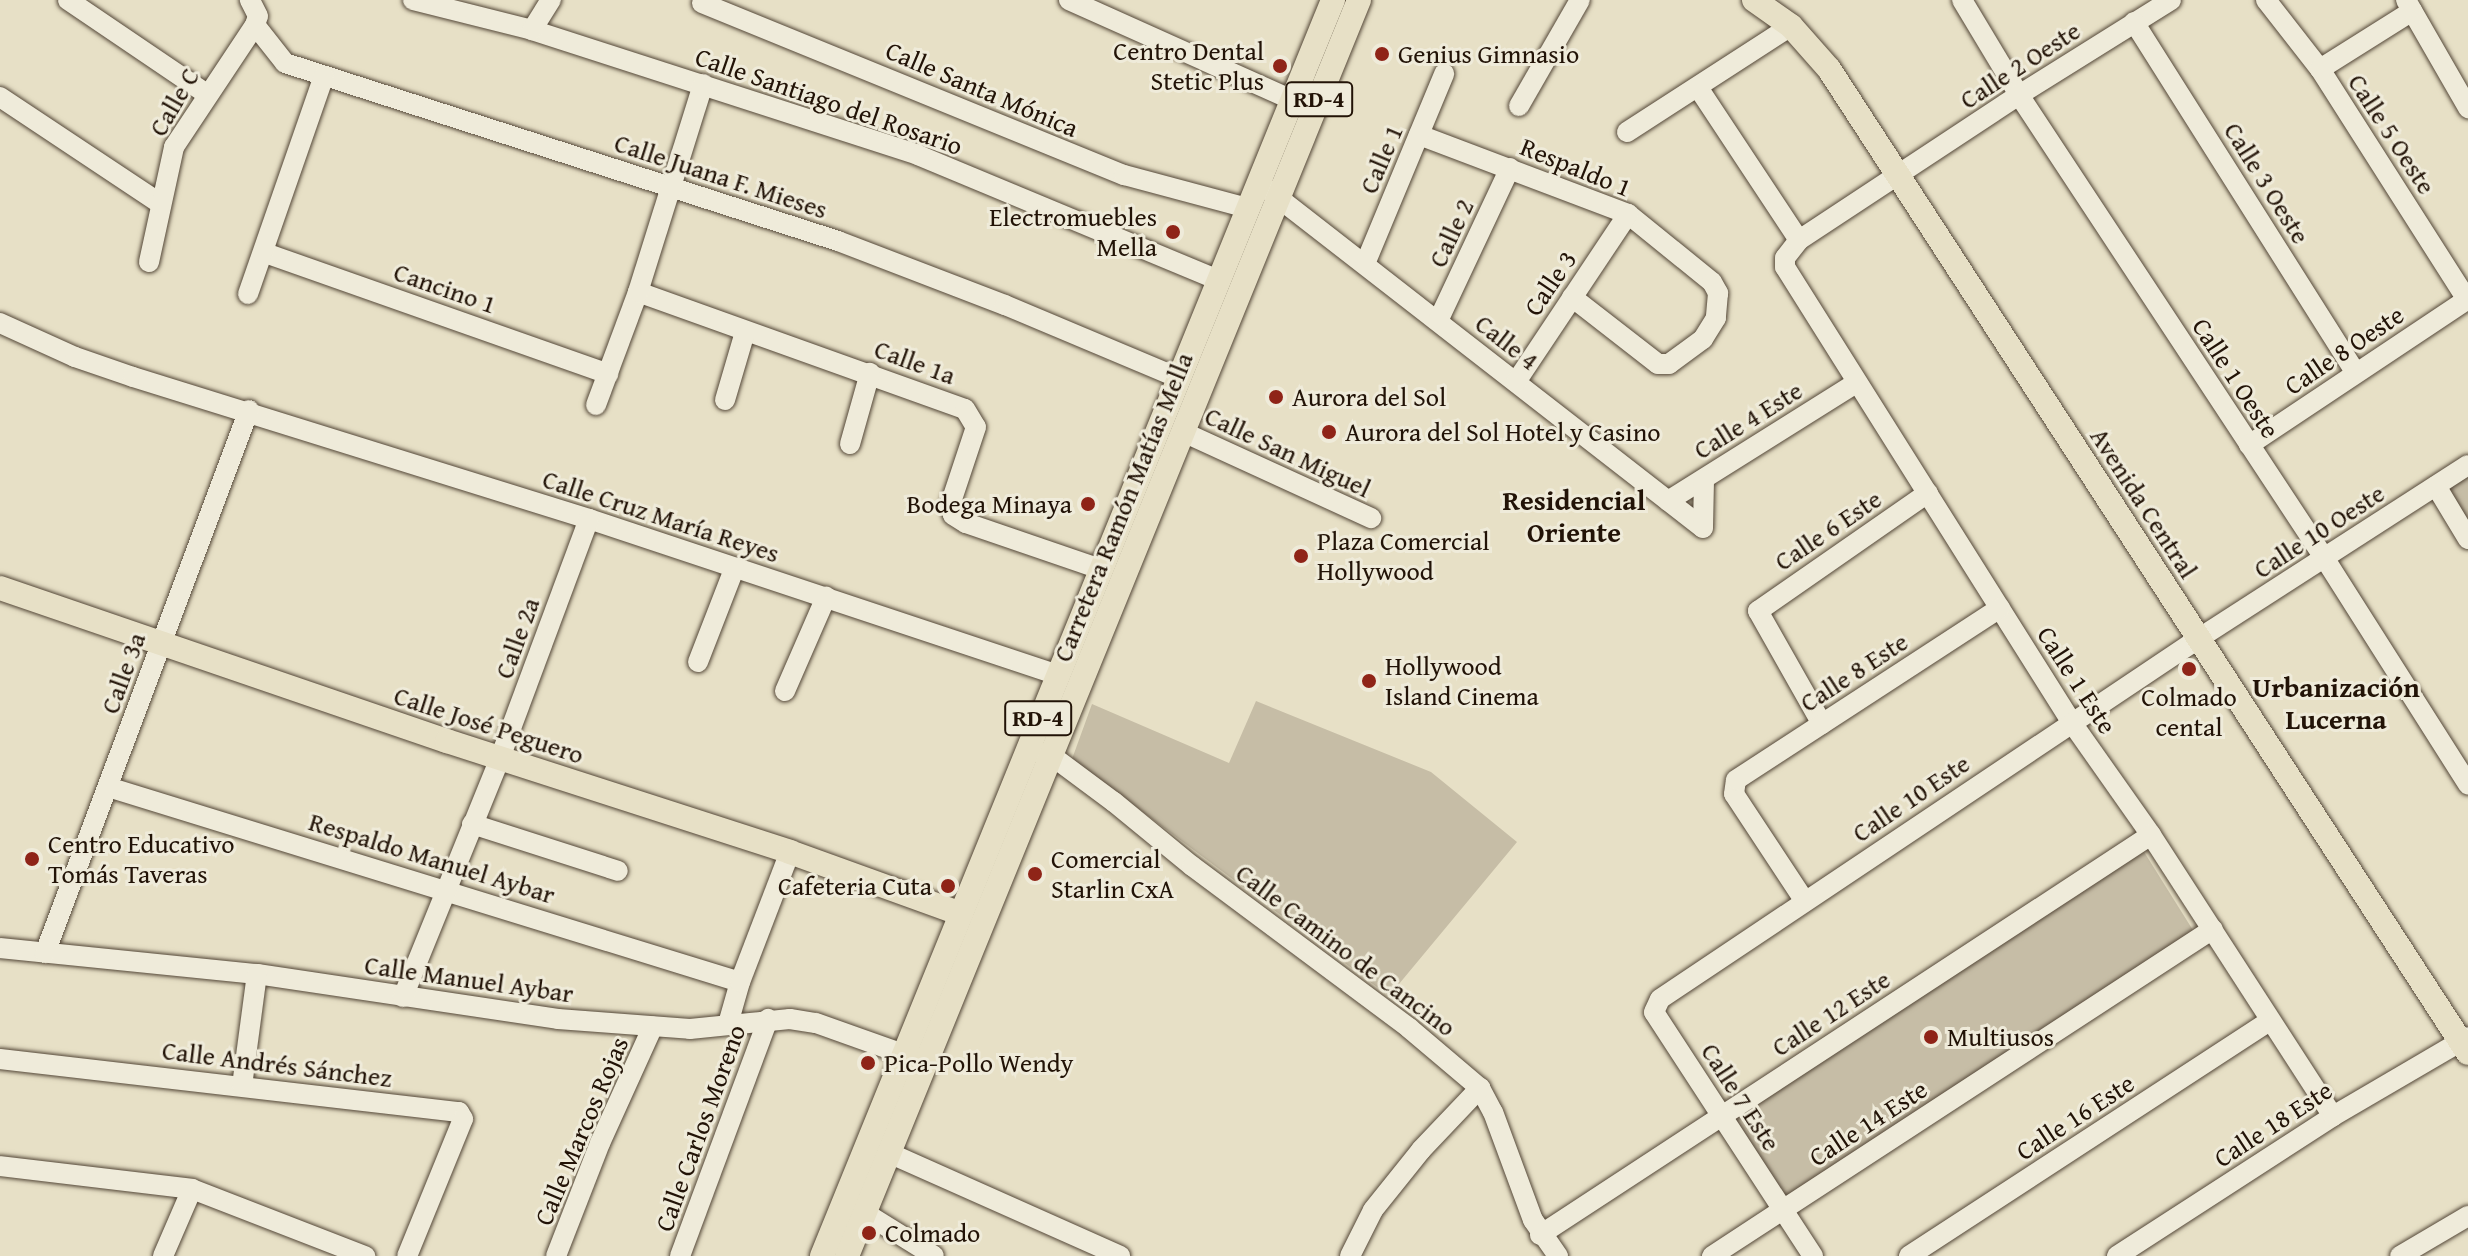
<!DOCTYPE html>
<html>
<head>
<meta charset="utf-8">
<style>
	body { margin:0 }
	#map { position:relative; width:2468px; height:1256px; overflow:hidden; background:#e7e0c6; font-family:"Gentium Book Plus",serif }
	div>[style] { position:absolute }
	.green>* { inset:0; background:#c6bda6 }
	.roads { filter:drop-shadow(0 0 2px #534637) drop-shadow(0 0 2px #534637) }
	.minor>* { height:20px; margin:-10px; padding:0 10px; transform-origin:10px; border-radius:10px; background:#efebda }
	.major>* { height:24px; margin:-12px; padding:0 12px; transform-origin:12px; border-radius:12px; background:#e7e0c6 }
	.dots>* { width:22px; height:22px; translate:-50% -50%; box-sizing:border-box; border:4px solid #efebda; border-radius:50% }
	span { translate:-50% -50%; white-space:nowrap; text-align:center; line-height:1.15; -webkit-text-stroke:6px #efebda; paint-order:stroke }
	.shield-label span { padding:2px 6px; background:#efebda; border:2px solid; border-radius:6px; -webkit-text-stroke-width:0 }
	.shield-label { font-size:24px; color:#221307; font-weight:700 }
	.poi-label { font-size:26px; color:#221307 }
	.right { translate:-100% -50%; text-align:right }
	.left { translate:0 -50%; text-align:left }
	.street-label { font-size:26px; color:#221307 }
	.neighbourhood-label { font-size:28px; color:#221307; font-weight:700 }
</style>
</head>
<body>
<div id="map">
	<div class="green">
		<i style="clip-path:polygon(2468px 472px,2468px 529px,2442px 489px)"></i>
		<i style="clip-path:polygon(1256px 701px,1431px 772px,1517px 842px,1389px 996px,1072px 759px,1092px 704px,1229px 763px)"></i>
		<i style="clip-path:polygon(2141px 847px,2196px 935px,1784px 1202px,1730px 1118px)"></i>
	</div>
	<div class="roads">
		<div class="minor">
			<i style="left:68px;top:0;width:168px;rotate:34.1deg"></i>
			<i style="left:413px;top:0;width:123px;rotate:14.1deg"></i>
			<i style="left:532px;top:30px;width:406px;rotate:17.9deg"></i>
			<i style="left:918px;top:155px;width:325px;rotate:22.6deg"></i>
			<i style="left:1069px;top:0;width:245px;rotate:24.1deg"></i>
			<i style="left:1962px;top:0;width:111px;rotate:59deg"></i>
			<i style="left:2019px;top:95px;width:556px;rotate:56.6deg"></i>
			<i style="left:2325px;top:559px;width:267px;rotate:57.6deg"></i>
			<i style="left:2171px;top:0;width:179px;rotate:148deg"></i>
			<i style="left:2019px;top:95px;width:263px;rotate:146.6deg"></i>
			<i style="left:1799px;top:240px;width:23px;rotate:128deg"></i>
			<i style="left:1785px;top:258px;width:9px;rotate:90deg"></i>
			<i style="left:1785px;top:267px;width:539px;rotate:57.81deg"></i>
			<i style="left:2072px;top:723px;width:137px;rotate:54.8deg"></i>
			<i style="left:2151px;top:835px;width:335px;rotate:57.1deg"></i>
			<i style="left:2266px;top:0;width:88px;rotate:52deg"></i>
			<i style="left:2320px;top:69px;width:275px;rotate:57.5deg"></i>
			<i style="left:2406px;top:0;width:125px;rotate:60.1deg"></i>
			<i style="left:702px;top:3px;width:456px;rotate:22.2deg"></i>
			<i style="left:1124px;top:175px;width:127px;rotate:15deg"></i>
			<i style="left:2134px;top:22px;width:415px;rotate:57.7deg"></i>
			<i style="left:255px;top:25px;width:48px;rotate:51.7deg"></i>
			<i style="left:285px;top:63px;width:581px;rotate:17.84deg"></i>
			<i style="left:838px;top:241px;width:179px;rotate:21deg"></i>
			<i style="left:1005px;top:305px;width:189px;rotate:22.8deg"></i>
			<i style="left:532px;top:30px;width:36px;rotate:-58deg"></i>
			<i style="left:2320px;top:69px;width:109px;rotate:-32.2deg"></i>
			<i style="left:1699px;top:89px;width:181px;rotate:56.5deg"></i>
			<i style="left:0;top:97px;width:193px;rotate:33.6deg"></i>
			<i style="left:1519px;top:106px;width:122px;rotate:-60.1deg"></i>
			<i style="left:1627px;top:132px;width:195px;rotate:-32.9deg"></i>
			<i style="left:1419px;top:135px;width:223px;rotate:20.7deg"></i>
			<i style="left:1628px;top:214px;width:108px;rotate:39deg"></i>
			<i style="left:1712px;top:282px;width:13px;rotate:61deg"></i>
			<i style="left:1718px;top:293px;width:25px;rotate:95deg"></i>
			<i style="left:1716px;top:318px;width:25px;rotate:122deg"></i>
			<i style="left:1703px;top:339px;width:42px;rotate:143.7deg"></i>
			<i style="left:1669px;top:364px;width:11px;rotate:180deg"></i>
			<i style="left:1658px;top:364px;width:109px;rotate:-142.1deg"></i>
			<i style="left:1267px;top:189px;width:552px;rotate:37.87deg"></i>
			<i style="left:265px;top:253px;width:364px;rotate:19.4deg"></i>
			<i style="left:149px;top:262px;width:118px;rotate:-77.7deg"></i>
			<i style="left:174px;top:147px;width:146px;rotate:-56.4deg"></i>
			<i style="left:255px;top:25px;width:9px;rotate:-72deg"></i>
			<i style="left:258px;top:16px;width:18px;rotate:-117deg"></i>
			<i style="left:1365px;top:264px;width:206px;rotate:-67.4deg"></i>
			<i style="left:638px;top:292px;width:347px;rotate:19.7deg"></i>
			<i style="left:965px;top:409px;width:21px;rotate:59deg"></i>
			<i style="left:976px;top:427px;width:82px;rotate:108.4deg"></i>
			<i style="left:950px;top:505px;width:10px;rotate:73deg"></i>
			<i style="left:953px;top:515px;width:15px;rotate:32deg"></i>
			<i style="left:966px;top:523px;width:142px;rotate:18.9deg"></i>
			<i style="left:248px;top:294px;width:231px;rotate:-70.8deg"></i>
			<i style="left:1438px;top:321px;width:169px;rotate:-64.8deg"></i>
			<i style="left:0;top:323px;width:82px;rotate:24.4deg"></i>
			<i style="left:75px;top:357px;width:61px;rotate:19deg"></i>
			<i style="left:133px;top:377px;width:478px;rotate:17.3deg"></i>
			<i style="left:589px;top:519px;width:492px;rotate:18.4deg"></i>
			<i style="left:1516px;top:382px;width:202px;rotate:-56.3deg"></i>
			<i style="left:725px;top:400px;width:71px;rotate:-73.6deg"></i>
			<i style="left:596px;top:405px;width:121px;rotate:-69.6deg"></i>
			<i style="left:638px;top:292px;width:218px;rotate:-72.6deg"></i>
			<i style="left:1183px;top:432px;width:207px;rotate:24.6deg"></i>
			<i style="left:850px;top:444px;width:74px;rotate:-74.3deg"></i>
			<i style="left:2249px;top:445px;width:263px;rotate:-33.7deg"></i>
			<i style="left:2436px;top:486px;width:62px;rotate:58.9deg"></i>
			<i style="left:1668px;top:501px;width:222px;rotate:-32.1deg"></i>
			<i style="left:1703px;top:528px;width:48px;rotate:-88.8deg"></i>
			<i style="left:698px;top:662px;width:100px;rotate:-68.8deg"></i>
			<i style="left:785px;top:691px;width:103px;rotate:-66.4deg"></i>
			<i style="left:1822px;top:724px;width:130px;rotate:-119.5deg"></i>
			<i style="left:1758px;top:611px;width:207px;rotate:-34.8deg"></i>
			<i style="left:1037px;top:752px;width:16px;rotate:15deg"></i>
			<i style="left:1052px;top:756px;width:77px;rotate:36.6deg"></i>
			<i style="left:1114px;top:802px;width:101px;rotate:39.4deg"></i>
			<i style="left:1192px;top:866px;width:271px;rotate:36.7deg"></i>
			<i style="left:1409px;top:1028px;width:93px;rotate:40.2deg"></i>
			<i style="left:1480px;top:1088px;width:27px;rotate:62deg"></i>
			<i style="left:1493px;top:1112px;width:115px;rotate:69.7deg"></i>
			<i style="left:1533px;top:1220px;width:44px;rotate:55.2deg"></i>
			<i style="left:108px;top:787px;width:661px;rotate:17.15deg"></i>
			<i style="left:472px;top:824px;width:153px;rotate:17.8deg"></i>
			<i style="left:1804px;top:900px;width:127px;rotate:-123.4deg"></i>
			<i style="left:1734px;top:794px;width:14px;rotate:-82deg"></i>
			<i style="left:1736px;top:780px;width:315px;rotate:-33.1deg"></i>
			<i style="left:0;top:948px;width:258px;rotate:5.8deg"></i>
			<i style="left:257px;top:974px;width:304px;rotate:8.5deg"></i>
			<i style="left:558px;top:1019px;width:132px;rotate:4.3deg"></i>
			<i style="left:690px;top:1029px;width:100px;rotate:-5.7deg"></i>
			<i style="left:790px;top:1019px;width:26px;rotate:9deg"></i>
			<i style="left:816px;top:1023px;width:107px;rotate:19.6deg"></i>
			<i style="left:45px;top:953px;width:580px;rotate:-69.41deg"></i>
			<i style="left:403px;top:997px;width:258px;rotate:-67.9deg"></i>
			<i style="left:500px;top:758px;width:255px;rotate:-69.6deg"></i>
			<i style="left:728px;top:1024px;width:44px;rotate:-74.1deg"></i>
			<i style="left:740px;top:982px;width:139px;rotate:-69deg"></i>
			<i style="left:0;top:1059px;width:462px;rotate:6.6deg"></i>
			<i style="left:459px;top:1112px;width:8px;rotate:60deg"></i>
			<i style="left:463px;top:1119px;width:148px;rotate:112.2deg"></i>
			<i style="left:242px;top:1086px;width:113px;rotate:-82.4deg"></i>
			<i style="left:889px;top:1153px;width:253px;rotate:24deg"></i>
			<i style="left:0;top:1166px;width:193px;rotate:6.8deg"></i>
			<i style="left:192px;top:1189px;width:186px;rotate:21.2deg"></i>
			<i style="left:865px;top:1213px;width:81px;rotate:31.9deg"></i>
			<i style="left:1540px;top:1235px;width:730px;rotate:-33.21deg"></i>
			<i style="left:163px;top:1256px;width:73px;rotate:-66.6deg"></i>
			<i style="left:556px;top:1256px;width:121px;rotate:-68.7deg"></i>
			<i style="left:600px;top:1143px;width:128px;rotate:-65.6deg"></i>
			<i style="left:680px;top:1256px;width:253px;rotate:-69.6deg"></i>
			<i style="left:1350px;top:1256px;width:51px;rotate:-63.4deg"></i>
			<i style="left:1373px;top:1210px;width:77px;rotate:-51.3deg"></i>
			<i style="left:1421px;top:1150px;width:86px;rotate:-46.4deg"></i>
			<i style="left:1712px;top:1256px;width:598px;rotate:-33.13deg"></i>
			<i style="left:1813px;top:1256px;width:291px;rotate:-123.1deg"></i>
			<i style="left:1654px;top:1012px;width:14px;rotate:-65deg"></i>
			<i style="left:1660px;top:999px;width:647px;rotate:-33.79deg"></i>
			<i style="left:2198px;top:639px;width:321px;rotate:-32.8deg"></i>
			<i style="left:1909px;top:1256px;width:431px;rotate:-33.1deg"></i>
			<i style="left:2117px;top:1256px;width:257px;rotate:-32.9deg"></i>
			<i style="left:2333px;top:1116px;width:156px;rotate:-30.3deg"></i>
			<i style="left:2400px;top:1256px;width:79px;rotate:-30.5deg"></i>
		</div>
		<div class="major">
			<i style="left:1754px;top:0;width:45px;rotate:35.1deg"></i>
			<i style="left:1791px;top:26px;width:57px;rotate:48.5deg"></i>
			<i style="left:1829px;top:69px;width:1173px;rotate:57deg"></i>
			<i style="left:0;top:588px;width:472px;rotate:18.9deg"></i>
			<i style="left:447px;top:741px;width:361px;rotate:17.9deg"></i>
			<i style="left:790px;top:852px;width:182px;rotate:19.9deg"></i>
			<i style="left:822px;top:1256px;width:1356px;rotate:-67.86deg"></i>
			<i style="left:847px;top:1256px;width:1356px;rotate:-67.82deg"></i>
		</div>
	</div>
	<div class="dots">
		<i style="left:1382px;top:54px;background:#8f2418"></i>
		<i style="left:1280px;top:66px;background:#8f2418"></i>
		<i style="left:1173px;top:232px;background:#8f2418"></i>
		<i style="left:1276px;top:397px;background:#8f2418"></i>
		<i style="left:1329px;top:432px;background:#8f2418"></i>
		<i style="left:1088px;top:504px;background:#8f2418"></i>
		<i style="left:1301px;top:556px;background:#8f2418"></i>
		<i style="left:2189px;top:669px;background:#8f2418"></i>
		<i style="left:1369px;top:681px;background:#8f2418"></i>
		<i style="left:32px;top:859px;background:#8f2418"></i>
		<i style="left:1035px;top:874px;background:#8f2418"></i>
		<i style="left:948px;top:886px;background:#8f2418"></i>
		<i style="left:1931px;top:1037px;background:#8f2418"></i>
		<i style="left:868px;top:1063px;background:#8f2418"></i>
		<i style="left:869px;top:1233px;background:#8f2418"></i>
	</div>
	<div class="shield-label">
		<span style="left:1319px;top:99px">RD-4</span>
		<span style="left:1038px;top:718px">RD-4</span>
	</div>
	<div class="poi-label">
		<span class="right" style="left:1264px;top:66px">Centro Dental<br>Stetic Plus</span>
		<span class="left" style="left:1398px;top:54px">Genius Gimnasio</span>
		<span class="right" style="left:1157px;top:232px">Electromuebles<br>Mella</span>
		<span class="left" style="left:1292px;top:397px">Aurora del Sol</span>
		<span class="left" style="left:1345px;top:432px">Aurora del Sol Hotel y Casino</span>
		<span class="right" style="left:1072px;top:504px">Bodega Minaya</span>
		<span class="left" style="left:1317px;top:556px">Plaza Comercial<br>Hollywood</span>
		<span class="left" style="left:1385px;top:681px">Hollywood<br>Island Cinema</span>
		<span style="left:2189px;top:712px">Colmado<br>cental</span>
		<span class="left" style="left:48px;top:859px">Centro Educativo<br>Tomás Taveras</span>
		<span class="left" style="left:1051px;top:874px">Comercial<br>Starlin CxA</span>
		<span class="right" style="left:932px;top:886px">Cafeteria Cuta</span>
		<span class="left" style="left:1947px;top:1037px">Multiusos</span>
		<span class="left" style="left:884px;top:1063px">Pica-Pollo Wendy</span>
		<span class="left" style="left:885px;top:1233px">Colmado</span>
	</div>
	<div class="street-label">
		<span style="left:2020px;top:65px;rotate:-33deg">Calle 2 Oeste</span>
		<span style="left:982px;top:89px;rotate:23deg">Calle Santa Mónica</span>
		<span style="left:829px;top:101px;rotate:19deg">Calle Santiago del Rosario</span>
		<span style="left:174px;top:102px;rotate:-60deg">Calle C</span>
		<span style="left:2392px;top:134px;rotate:57deg">Calle 5 Oeste</span>
		<span style="left:1381px;top:159px;rotate:-67deg">Calle 1</span>
		<span style="left:1576px;top:167px;rotate:22deg">Respaldo 1</span>
		<span style="left:721px;top:176px;rotate:18deg">Calle Juana F. Mieses</span>
		<span style="left:2267px;top:183px;rotate:58deg">Calle 3 Oeste</span>
		<span style="left:1451px;top:233px;rotate:-65deg">Calle 2</span>
		<span style="left:1550px;top:283px;rotate:-56deg">Calle 3</span>
		<span style="left:445px;top:288px;rotate:19deg">Cancino 1</span>
		<span style="left:1507px;top:342px;rotate:38deg">Calle 4</span>
		<span style="left:2344px;top:350px;rotate:-34deg">Calle 8 Oeste</span>
		<span style="left:915px;top:362px;rotate:20deg">Calle 1a</span>
		<span style="left:2236px;top:378px;rotate:57deg">Calle 1 Oeste</span>
		<span style="left:1748px;top:420px;rotate:-32deg">Calle 4 Este</span>
		<span style="left:1288px;top:452px;rotate:25deg">Calle San Miguel</span>
		<span style="left:2144px;top:503px;rotate:57deg">Avenida Central</span>
		<span style="left:1123px;top:507px;rotate:-68deg">Carretera Ramón Matías Mella</span>
		<span style="left:661px;top:516px;rotate:18deg">Calle Cruz María Reyes</span>
		<span style="left:1828px;top:530px;rotate:-34deg">Calle 6 Este</span>
		<span style="left:2319px;top:531px;rotate:-33deg">Calle 10 Oeste</span>
		<span style="left:517px;top:638px;rotate:-70deg">Calle 2a</span>
		<span style="left:1854px;top:672px;rotate:-33deg">Calle 8 Este</span>
		<span style="left:123px;top:673px;rotate:-70deg">Calle 3a</span>
		<span style="left:2077px;top:680px;rotate:57deg">Calle 1 Este</span>
		<span style="left:489px;top:725px;rotate:18deg">Calle José Peguero</span>
		<span style="left:1911px;top:798px;rotate:-34deg">Calle 10 Este</span>
		<span style="left:432px;top:858px;rotate:17deg">Respaldo Manuel Aybar</span>
		<span style="left:1346px;top:950px;rotate:37deg">Calle Camino de Cancino</span>
		<span style="left:469px;top:979px;rotate:8deg">Calle Manuel Aybar</span>
		<span style="left:1831px;top:1013px;rotate:-33deg">Calle 12 Este</span>
		<span style="left:277px;top:1064px;rotate:7deg">Calle Andrés Sánchez</span>
		<span style="left:1741px;top:1097px;rotate:57deg">Calle 7 Este</span>
		<span style="left:2075px;top:1117px;rotate:-33deg">Calle 16 Este</span>
		<span style="left:1868px;top:1123px;rotate:-33deg">Calle 14 Este</span>
		<span style="left:2273px;top:1124px;rotate:-33deg">Calle 18 Este</span>
		<span style="left:700px;top:1128px;rotate:-70deg">Calle Carlos Moreno</span>
		<span style="left:581px;top:1131px;rotate:-67deg">Calle Marcos Rojas</span>
	</div>
	<div class="neighbourhood-label">
		<span style="left:1574px;top:516px">Residencial<br>Oriente</span>
		<span style="left:2336px;top:703px">Urbanización<br>Lucerna</span>
	</div>
</div>
</body>
</html>
